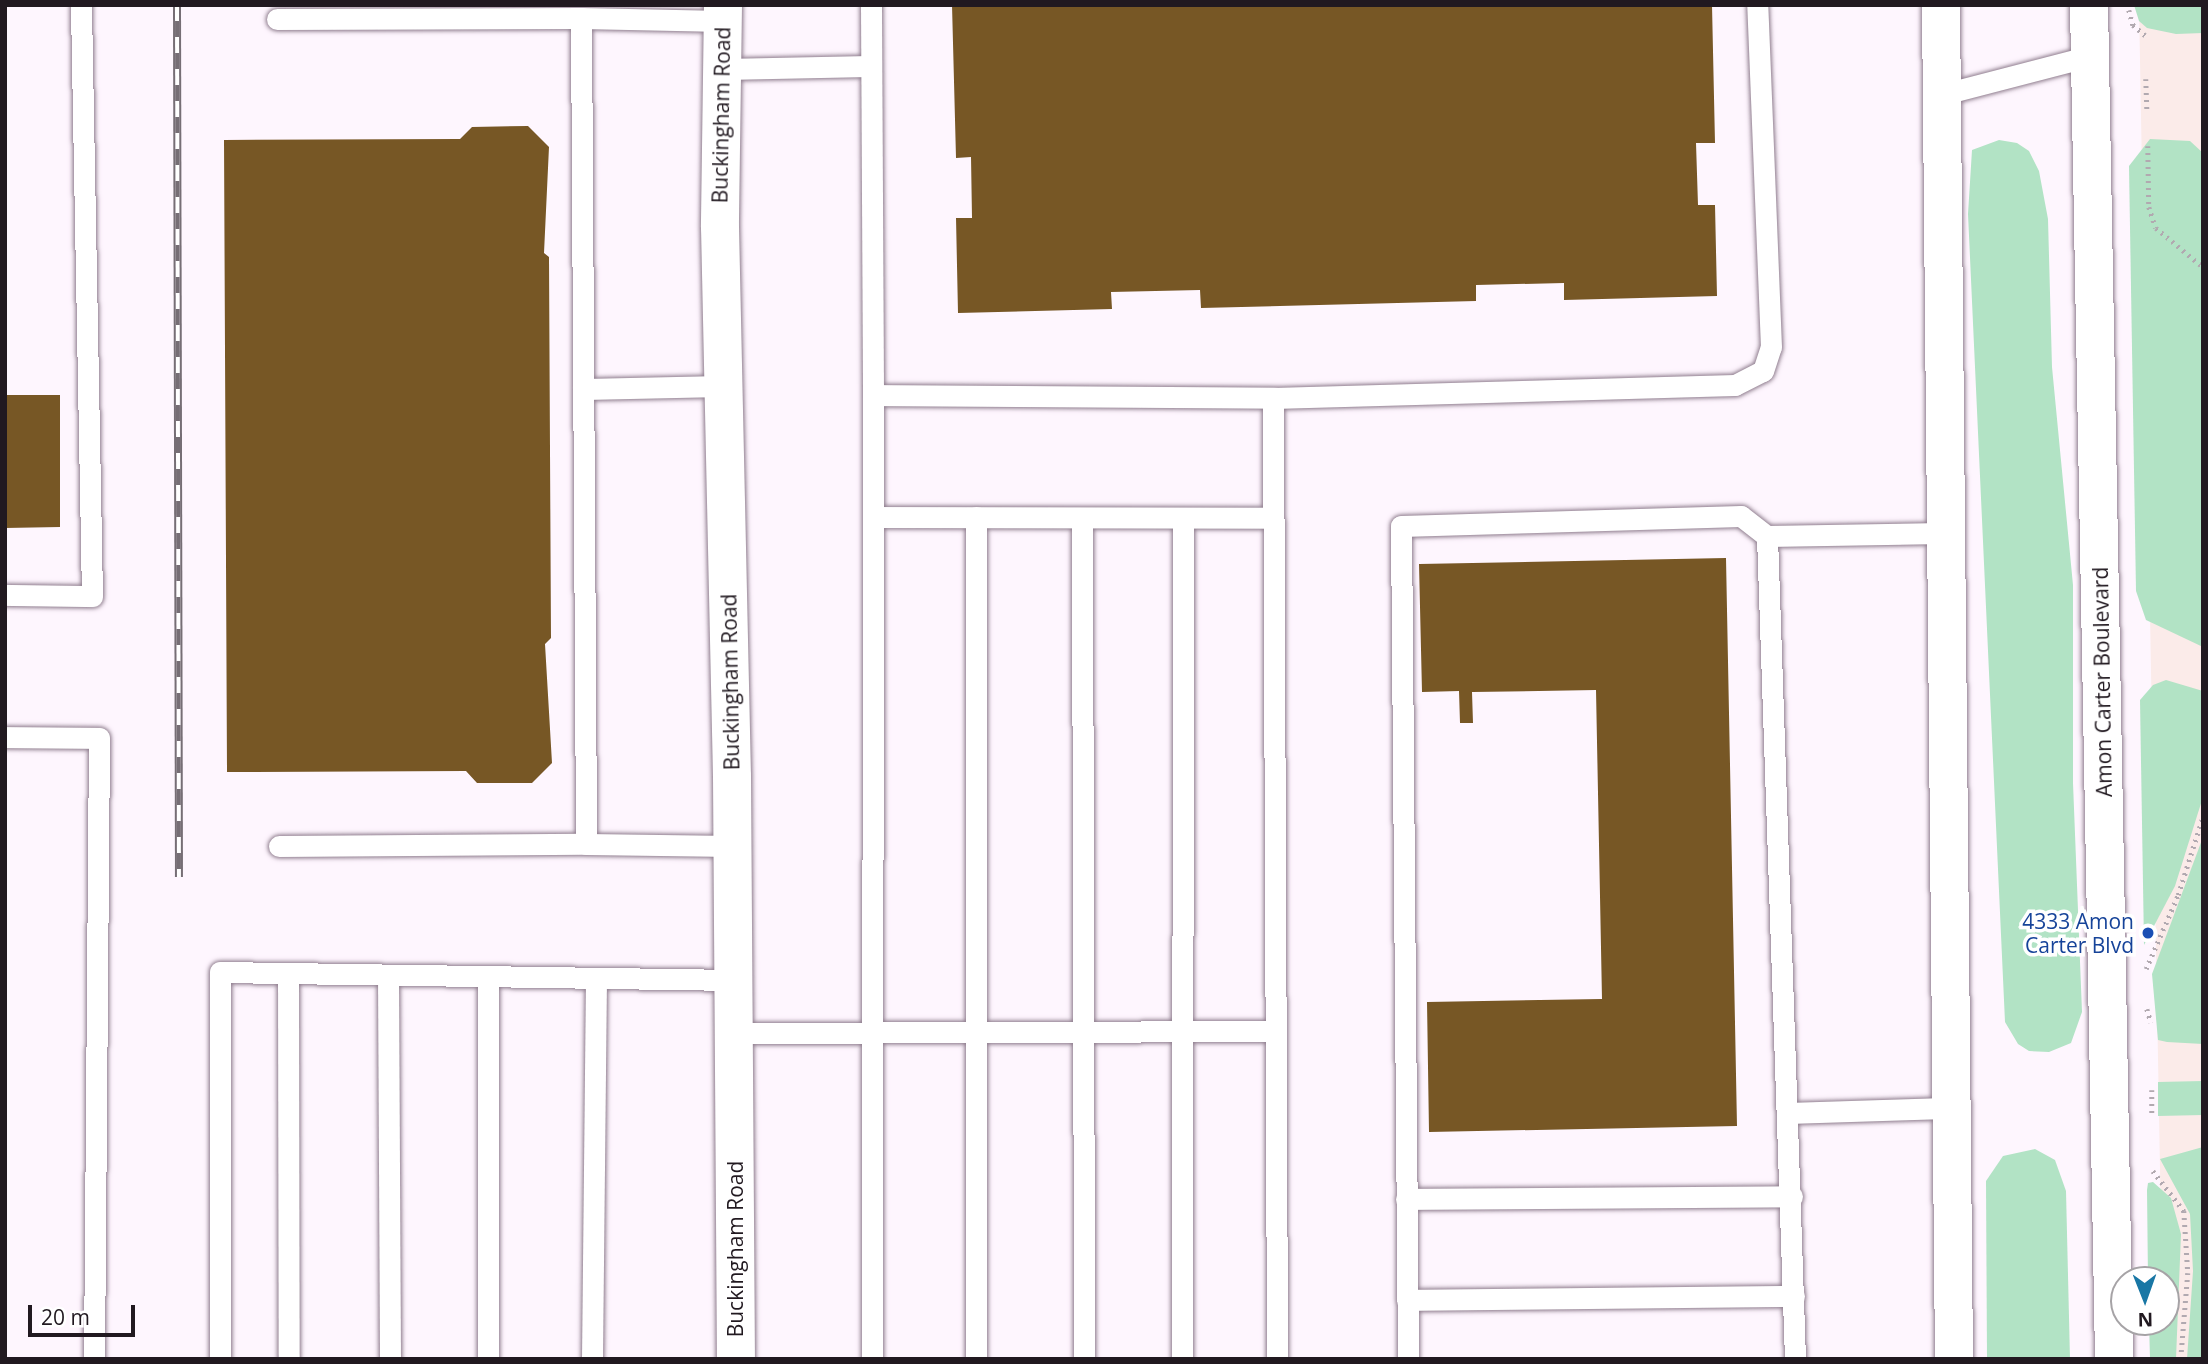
<!DOCTYPE html>
<html>
<head>
<meta charset="utf-8">
<style>
	body { margin:0 }
	#map { position:relative; width:2208px; height:1364px; overflow:hidden; background:#fef6fe; font-family:"Open Sans",sans-serif }
	div>[style] { position:absolute }
	.commercial>* { inset:0; background:#fbebe9 }
	.green>* { inset:0; background:#b2e3c5 }
	.building>* { inset:0; background:#775725 }
	.path>* { height:4.5px; margin-top:-2.25px; transform-origin:0; background:repeating-linear-gradient(90deg,#b1a9b0 0 2px,transparent 0 7px) }
	.roads { filter:drop-shadow(0 0 2px #907e8f) drop-shadow(0 0 2px #907e8f) }
	.service>* { height:21px; margin:-10.5px; padding:0 10.5px; transform-origin:10.5px; border-radius:10.5px; background:#fff }
	.minor>* { height:38px; margin:-19px; padding:0 19px; transform-origin:19px; border-radius:19px; background:#fff }
	.tertiary>* { height:38px; margin:-19px; padding:0 19px; transform-origin:19px; border-radius:19px; background:#fff }
	.rail>* { height:8px; margin-top:-4px; transform-origin:0; background:repeating-linear-gradient(90deg,#fff 0 16px,#766e75 0 32px); box-sizing:border-box; border-block:2px solid #766e75 }
	.dots>* { width:19px; height:19px; translate:-50% -50%; box-sizing:border-box; border:4px solid #fff; border-radius:50% }
	span { translate:-50% -50%; white-space:nowrap; text-align:center; line-height:1.15; -webkit-text-stroke:7px #fff; paint-order:stroke }
	.street-label { font-size:21px; color:#211920 }
	.transit-label { font-size:21px; color:#164399 }
	.right { translate:-100% -50%; text-align:right }
	.frame { position:absolute; inset:0; border:7px solid #211920; pointer-events:none }
	.north { position:absolute; left:2110px; top:1266px; width:70px; height:70px; box-sizing:border-box; background:#fff; border:2px solid #a6a3a6; border-radius:50%; rotate:179deg; font-size:19px; font-weight:700; line-height:28px; text-align:center; color:#211920 }
	.north::after { content:''; display:block; margin:auto; width:24px; height:32px; background:#1977a5; clip-path:polygon(50% 0,100% 100%,50% 72%,0 100%) }
	.scale { position:absolute; left:28px; top:1305px; width:107px; height:32px; box-sizing:border-box; border:4px solid #211920; border-top:0; padding-left:9px; font-size:21px; line-height:24px; white-space:nowrap; color:#211920; -webkit-text-stroke:5px #fff; paint-order:stroke }
</style>
</head>
<body>
<div id="map">
	<div class="commercial">
		<i style="clip-path:polygon(2139px 5px,2203px 5px,2203px 1359px,2163px 1359px,2166px 1280px,2162px 1280px)"></i>
	</div>
	<div class="green">
		<i style="clip-path:polygon(2134px 5px,2203px 5px,2203px 33px,2176px 34px,2147px 28px,2139px 21px)"></i>
		<i style="clip-path:polygon(2150px 139px,2190px 141px,2203px 153px,2203px 647px,2146px 620px,2136px 591px,2129px 166px)"></i>
		<i style="clip-path:polygon(1999px 140px,2017px 143px,2029px 151px,2039px 171px,2048px 219px,2052px 367px,2073px 585px,2073px 783px,2082px 1012px,2071px 1043px,2049px 1052px,2029px 1051px,2018px 1044px,2005px 1022px,1968px 214px,1972px 150px)"></i>
		<i style="clip-path:polygon(2166px 680px,2203px 691px,2203px 797px,2175px 886px,2144px 945px,2140px 700px,2153px 685px)"></i>
		<i style="clip-path:polygon(2203px 837px,2203px 1044px,2167px 1042px,2158px 1040px,2152px 974px)"></i>
		<i style="clip-path:polygon(2203px 1081px,2203px 1115px,2158px 1116px,2158px 1082px)"></i>
		<i style="clip-path:polygon(2203px 1147px,2203px 1359px,2187px 1359px,2193px 1271px,2190px 1214px,2160px 1159px)"></i>
		<i style="clip-path:polygon(2035px 1149px,2055px 1160px,2066px 1191px,2070px 1359px,1987px 1359px,1986px 1181px,2003px 1156px)"></i>
		<i style="clip-path:polygon(2153px 1182px,2171px 1198px,2181px 1234px,2176px 1359px,2150px 1359px,2149px 1322px,2166px 1322px,2166px 1280px,2148px 1280px,2147px 1190px,2148px 1183px)"></i>
	</div>
	<div class="building">
		<i style="clip-path:polygon(952px 5px,1712px 5px,1715px 143px,1696px 143px,1698px 205px,1715px 205px,1717px 296px,1564px 300px,1564px 283px,1476px 285px,1476px 301px,1201px 308px,1200px 290px,1111px 292px,1112px 309px,958px 313px,956px 218px,972px 218px,971px 157px,956px 158px)"></i>
		<i style="clip-path:polygon(528px 126px,549px 147px,544px 253px,549px 257px,551px 638px,545px 644px,552px 763px,532px 783px,477px 783px,466px 771px,227px 772px,224px 140px,460px 139px,472px 127px)"></i>
		<i style="clip-path:polygon(5px 395px,60px 395px,60px 527px,5px 528px)"></i>
		<i style="clip-path:polygon(1726px 558px,1737px 1126px,1429px 1132px,1427px 1002px,1602px 999px,1596px 690px,1472px 692px,1473px 723px,1460px 723px,1459px 691px,1422px 692px,1419px 564px)"></i>
	</div>
	<div class="path">
		<i style="left:2129px;top:10px;width:16px;rotate:75deg"></i>
		<i style="left:2133px;top:25px;width:16px;rotate:40deg"></i>
		<i style="left:2146px;top:79px;width:30px;rotate:88deg"></i>
		<i style="left:2148px;top:146px;width:61px;rotate:89.1deg"></i>
		<i style="left:2149px;top:207px;width:22px;rotate:72deg"></i>
		<i style="left:2156px;top:228px;width:61px;rotate:39.7deg"></i>
		<i style="left:2146px;top:969px;width:81px;rotate:-66.6deg"></i>
		<i style="left:2178px;top:895px;width:83px;rotate:-72.4deg"></i>
		<i style="left:2147px;top:1009px;width:14px;rotate:73deg"></i>
		<i style="left:2152px;top:1090px;width:26px;rotate:90deg"></i>
		<i style="left:2153px;top:1171px;width:51px;rotate:52.2deg"></i>
		<i style="left:2184px;top:1211px;width:62px;rotate:86.3deg"></i>
		<i style="left:2188px;top:1273px;width:86px;rotate:94.7deg"></i>
	</div>
	<div class="roads">
		<div class="service">
			<i style="left:871px;top:5px;width:390px;rotate:89.7deg"></i>
			<i style="left:873px;top:395px;width:400px;rotate:0.4deg"></i>
			<i style="left:1273px;top:398px;width:961px;rotate:89.76deg"></i>
			<i style="left:277px;top:19px;width:304px;rotate:-0.2deg"></i>
			<i style="left:723px;top:21px;width:142px;rotate:-178.8deg"></i>
			<i style="left:581px;top:18px;width:826px;rotate:89.65deg"></i>
			<i style="left:586px;top:844px;width:147px;rotate:0.8deg"></i>
			<i style="left:722px;top:69px;width:149px;rotate:-1.2deg"></i>
			<i style="left:1944px;top:94px;width:151px;rotate:-14.6deg"></i>
			<i style="left:583px;top:389px;width:140px;rotate:-1.2deg"></i>
			<i style="left:1273px;top:398px;width:462px;rotate:-1.6deg"></i>
			<i style="left:1735px;top:385px;width:31px;rotate:-27deg"></i>
			<i style="left:1763px;top:371px;width:25px;rotate:-72deg"></i>
			<i style="left:1771px;top:347px;width:342px;rotate:-92.3deg"></i>
			<i style="left:873px;top:517px;width:400px;rotate:0.1deg"></i>
			<i style="left:1082px;top:518px;width:841px;rotate:89.86deg"></i>
			<i style="left:1767px;top:536px;width:823px;rotate:88.05deg"></i>
			<i style="left:5px;top:595px;width:87px;rotate:0.7deg"></i>
			<i style="left:92px;top:596px;width:591px;rotate:-91.07deg"></i>
			<i style="left:5px;top:737px;width:94px;rotate:0.6deg"></i>
			<i style="left:99px;top:738px;width:621px;rotate:90.46deg"></i>
			<i style="left:279px;top:846px;width:307px;rotate:-0.4deg"></i>
			<i style="left:288px;top:973px;width:386px;rotate:89.9deg"></i>
			<i style="left:388px;top:975px;width:384px;rotate:89.7deg"></i>
			<i style="left:488px;top:976px;width:383px;rotate:90deg"></i>
			<i style="left:734px;top:1033px;width:541px;rotate:-0.21deg"></i>
			<i style="left:1790px;top:1113px;width:161px;rotate:-1.8deg"></i>
			<i style="left:1406px;top:1199px;width:386px;rotate:-0.4deg"></i>
			<i style="left:1407px;top:1300px;width:387px;rotate:-0.6deg"></i>
			<i style="left:220px;top:1359px;width:387px;rotate:-90deg"></i>
			<i style="left:220px;top:972px;width:513px;rotate:0.89deg"></i>
			<i style="left:592px;top:1359px;width:381px;rotate:-89.4deg"></i>
			<i style="left:872px;top:1359px;width:964px;rotate:-89.94deg"></i>
			<i style="left:976px;top:1359px;width:842px;rotate:-90deg"></i>
			<i style="left:1182px;top:1359px;width:841px;rotate:-89.93deg"></i>
			<i style="left:1408px;top:1359px;width:833px;rotate:-90.48deg"></i>
			<i style="left:1401px;top:526px;width:340px;rotate:-1.7deg"></i>
			<i style="left:1741px;top:516px;width:33px;rotate:38deg"></i>
			<i style="left:1767px;top:536px;width:176px;rotate:-1deg"></i>
		</div>
		<div class="minor">
			<i style="left:723px;top:5px;width:222px;rotate:90.8deg"></i>
			<i style="left:720px;top:227px;width:550px;rotate:88.75deg"></i>
			<i style="left:732px;top:777px;width:582px;rotate:89.61deg"></i>
		</div>
		<div class="tertiary">
			<i style="left:1941px;top:5px;width:1354px;rotate:89.45deg"></i>
			<i style="left:2089px;top:5px;width:1354px;rotate:88.94deg"></i>
		</div>
	</div>
	<div class="rail">
		<i style="left:177px;top:5px;width:872px;rotate:89.87deg"></i>
	</div>
	<div class="dots">
		<i style="left:2148px;top:933px;background:#1a4fb4"></i>
	</div>
	<div class="street-label">
		<span style="left:721px;top:115px;rotate:-89deg">Buckingham Road</span>
		<span style="left:730px;top:682px;rotate:-91deg">Buckingham Road</span>
		<span style="left:2102px;top:682px;rotate:-91deg">Amon Carter Boulevard</span>
		<span style="left:735px;top:1249px;rotate:-90deg">Buckingham Road</span>
	</div>
	<div class="transit-label">
		<span class="right" style="left:2134px;top:933px">4333 Amon<br>Carter Blvd</span>
	</div>
	<div class="frame"></div>
	<div class="north">N</div>
	<div class="scale">20 m</div>
</div>
</body>
</html>
